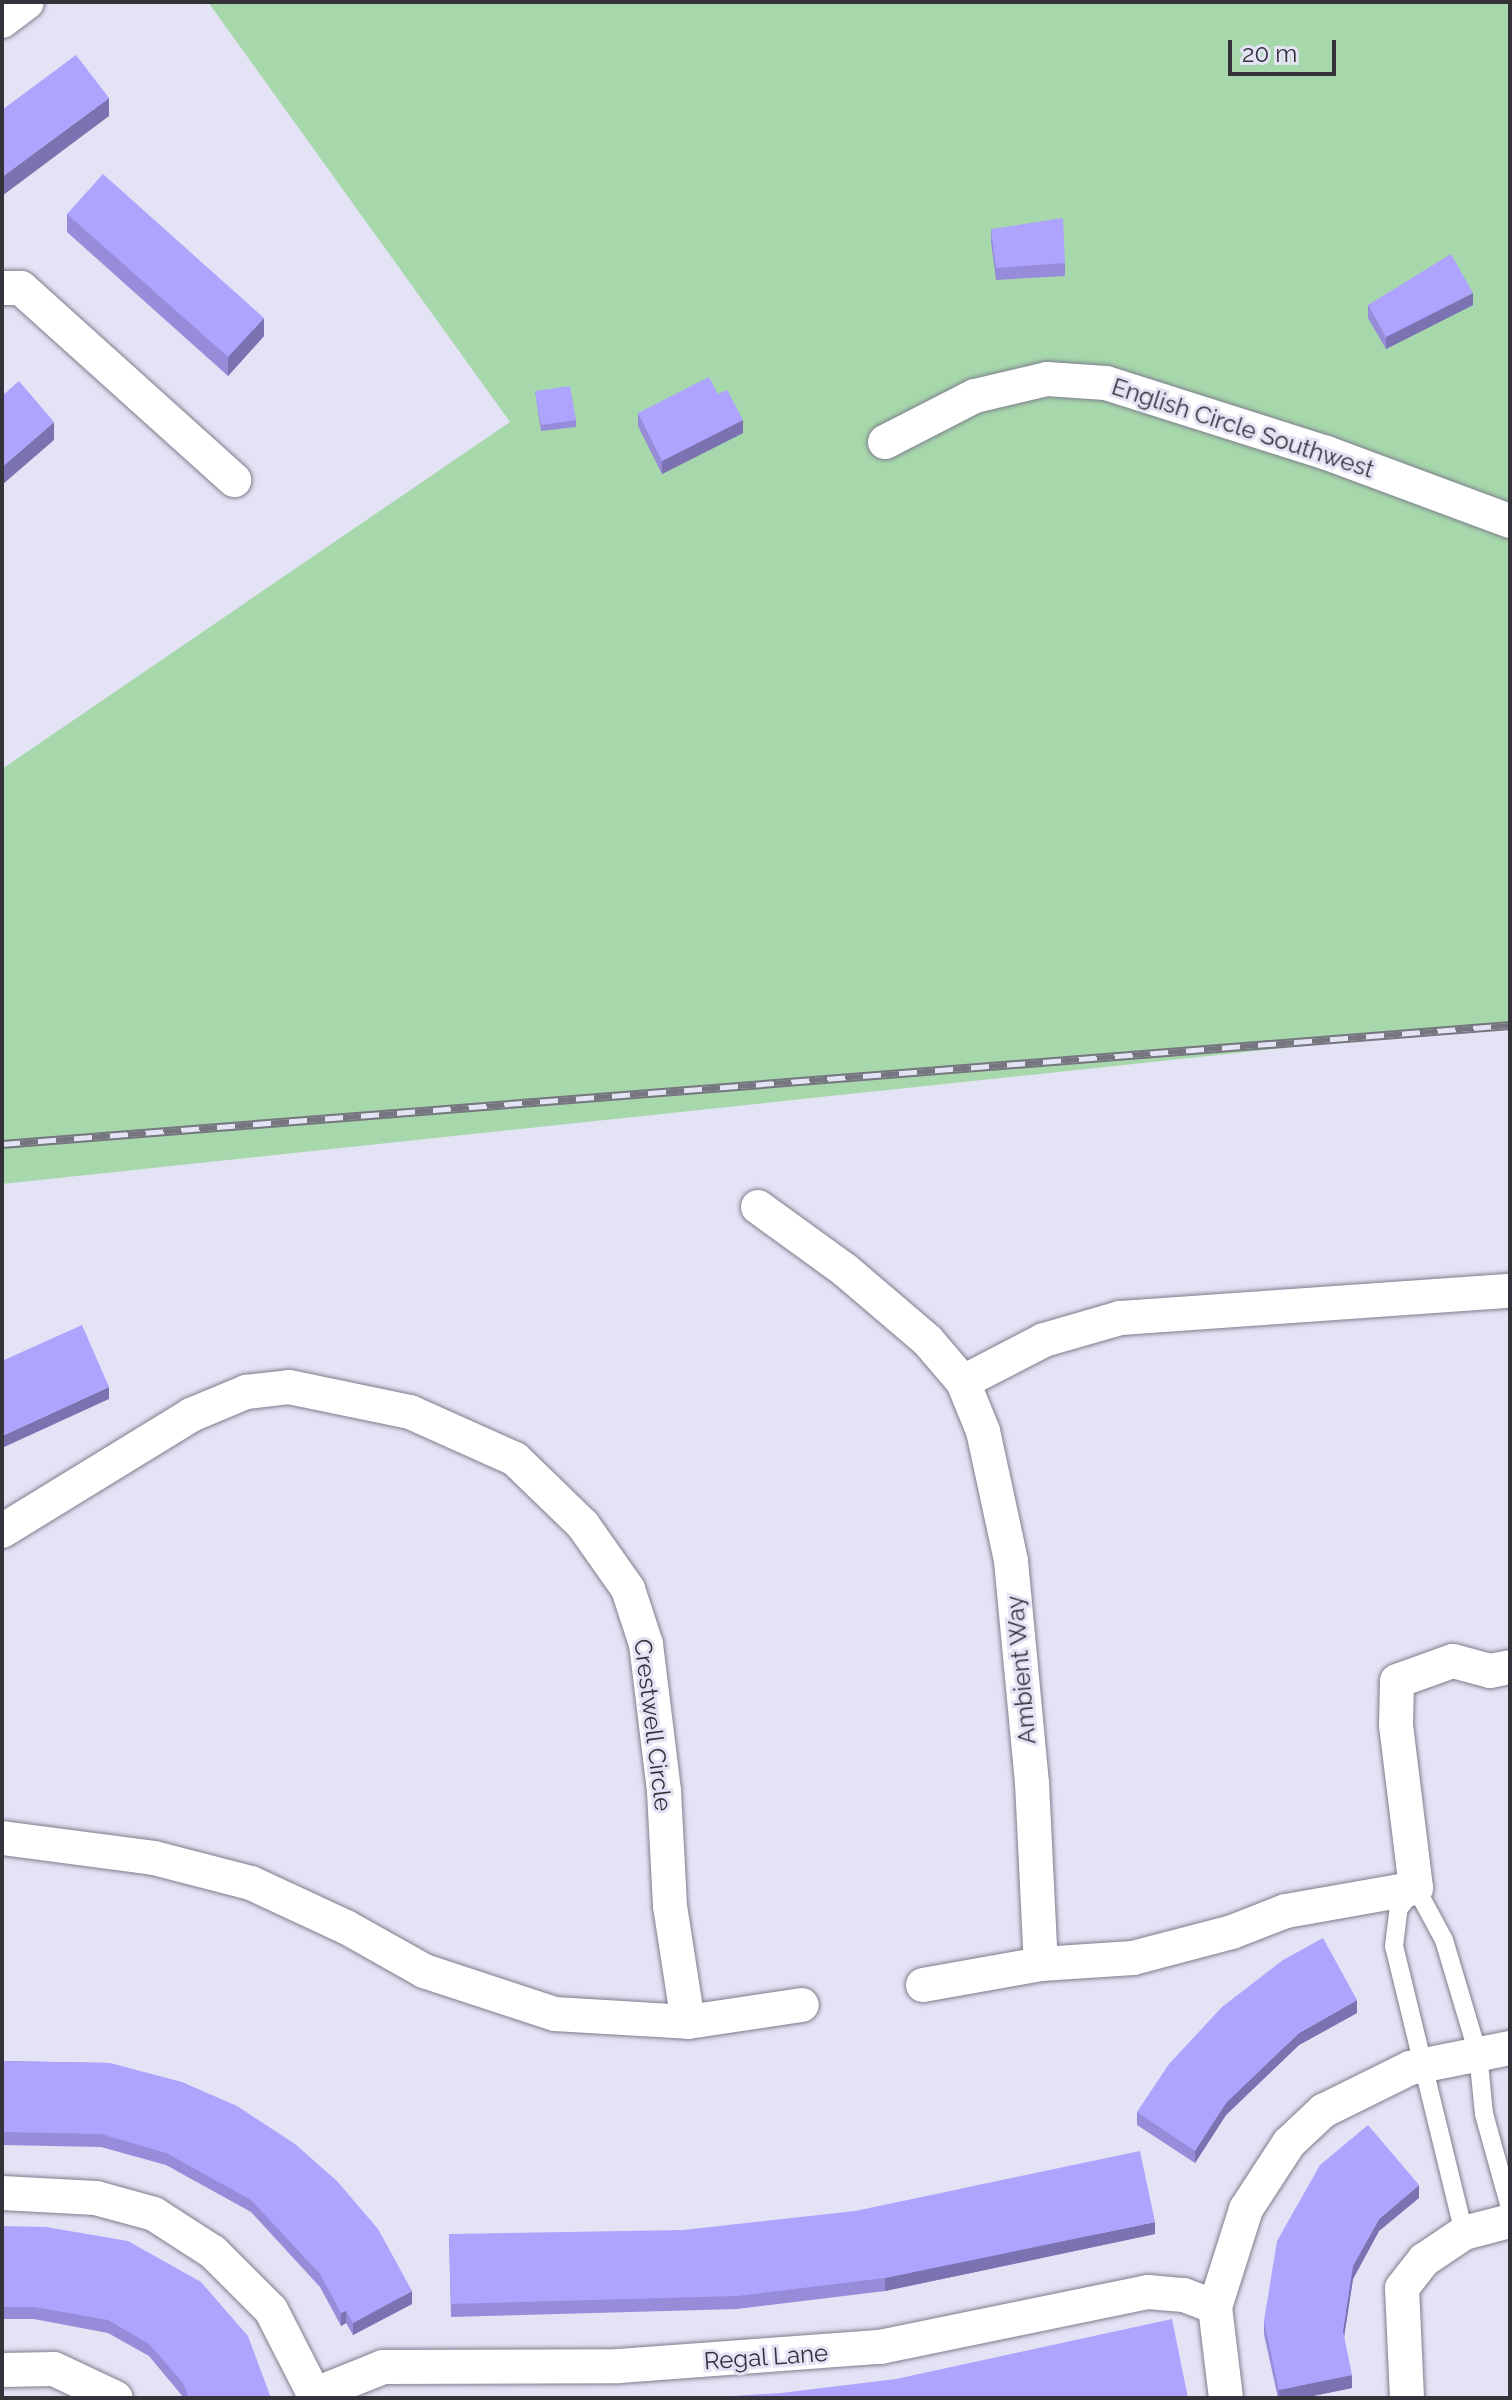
<!DOCTYPE html>
<html>
<head>
<meta charset="utf-8">
<style>
	body { margin:0 }
	#map { position:relative; width:1512px; height:2400px; overflow:hidden; background:#e4e3f5; font-family:Raleway,sans-serif }
	div>[style] { position:absolute }
	.green>* { inset:0; background:#a7d8ab }
	.roads { filter:drop-shadow(0 0 2px #7e7d8d) drop-shadow(0 0 2px #7e7d8d) }
	.lane>* { height:18px; margin:-9px; padding:0 9px; transform-origin:9px; border-radius:9px; background:#fff }
	.street>* { height:34px; margin:-17px; padding:0 17px; transform-origin:17px; border-radius:17px; background:#fff }
	.rail>* { height:9px; margin-top:-4.5px; transform-origin:0; background:repeating-linear-gradient(90deg,#e4e3f5 0 18px,#767580 0 36px); box-sizing:border-box; border-block:2px solid #767580 }
	.wall>* { inset:0; background:#968cda }
	.shaded-wall>* { inset:0; background:#7a72b1 }
	.building>* { inset:0; background:#aea3fd }
	span { translate:-50% -50%; white-space:nowrap; text-align:center; line-height:1.15; -webkit-text-stroke:6px #e4e3f5; paint-order:stroke }
	.street-label { font-size:24px; color:#34333a }
	.frame { position:absolute; inset:0; border:4px solid #34333a; pointer-events:none }
	.scale { position:absolute; left:1228px; top:40px; width:108px; height:36px; box-sizing:border-box; border:4px solid #34333a; border-top:0; padding-left:10px; font-size:24px; line-height:28px; white-space:nowrap; color:#34333a; -webkit-text-stroke:6px #e4e3f5; paint-order:stroke }
</style>
</head>
<body>
<div id="map">
	<div class="green">
		<i style="clip-path:polygon(208px 2px,1510px 2px,1510px 1024px,2px 1184px,2px 769px,510px 422px)"></i>
	</div>
	<div class="roads">
		<div class="lane">
			<i style="left:1464px;top:2233px;width:295px;rotate:-103.7deg"></i>
			<i style="left:1394px;top:1946px;width:38px;rotate:-83deg"></i>
			<i style="left:1399px;top:1908px;width:26px;rotate:-50deg"></i>
			<i style="left:1416px;top:1888px;width:59px;rotate:61.7deg"></i>
			<i style="left:1444px;top:1940px;width:119px;rotate:73.4deg"></i>
			<i style="left:1478px;top:2054px;width:60px;rotate:84.3deg"></i>
			<i style="left:1484px;top:2114px;width:98px;rotate:74.5deg"></i>
		</div>
		<div class="street">
			<i style="left:2px;top:21px;width:31px;rotate:-37deg"></i>
			<i style="left:2px;top:288px;width:19px"></i>
			<i style="left:21px;top:288px;width:287px;rotate:42deg"></i>
			<i style="left:885px;top:442px;width:101px;rotate:-27.1deg"></i>
			<i style="left:975px;top:396px;width:74px;rotate:-13.3deg"></i>
			<i style="left:1047px;top:379px;width:59px;rotate:3.9deg"></i>
			<i style="left:1106px;top:383px;width:232px;rotate:17.6deg"></i>
			<i style="left:1327px;top:453px;width:195px;rotate:20.4deg"></i>
			<i style="left:758px;top:1207px;width:107px;rotate:35.9deg"></i>
			<i style="left:845px;top:1270px;width:109px;rotate:40.5deg"></i>
			<i style="left:928px;top:1341px;width:54px;rotate:49.5deg"></i>
			<i style="left:963px;top:1382px;width:53px;rotate:67.8deg"></i>
			<i style="left:983px;top:1431px;width:133px;rotate:77.8deg"></i>
			<i style="left:1011px;top:1561px;width:223px;rotate:84.6deg"></i>
			<i style="left:1032px;top:1783px;width:181px;rotate:87.2deg"></i>
			<i style="left:963px;top:1382px;width:91px;rotate:-27.4deg"></i>
			<i style="left:1044px;top:1340px;width:79px;rotate:-16.1deg"></i>
			<i style="left:1120px;top:1318px;width:391px;rotate:-4deg"></i>
			<i style="left:2px;top:1531px;width:222px;rotate:-31.5deg"></i>
			<i style="left:191px;top:1415px;width:60px;rotate:-22.7deg"></i>
			<i style="left:246px;top:1392px;width:43px;rotate:-6.6deg"></i>
			<i style="left:289px;top:1387px;width:124px;rotate:11.7deg"></i>
			<i style="left:410px;top:1412px;width:115px;rotate:24.1deg"></i>
			<i style="left:515px;top:1459px;width:95px;rotate:44.1deg"></i>
			<i style="left:583px;top:1525px;width:78px;rotate:54.9deg"></i>
			<i style="left:628px;top:1589px;width:58px;rotate:71.9deg"></i>
			<i style="left:646px;top:1644px;width:148px;rotate:83deg"></i>
			<i style="left:664px;top:1791px;width:115px;rotate:87deg"></i>
			<i style="left:670px;top:1906px;width:117px;rotate:81.2deg"></i>
			<i style="left:2px;top:1838px;width:153px;rotate:7.5deg"></i>
			<i style="left:154px;top:1858px;width:100px;rotate:14.5deg"></i>
			<i style="left:251px;top:1883px;width:105px;rotate:24.9deg"></i>
			<i style="left:346px;top:1927px;width:90px;rotate:29.4deg"></i>
			<i style="left:424px;top:1971px;width:138px;rotate:18.2deg"></i>
			<i style="left:555px;top:2014px;width:133px;rotate:3.4deg"></i>
			<i style="left:688px;top:2022px;width:115px;rotate:-8.5deg"></i>
			<i style="left:923px;top:1985px;width:120px;rotate:-10.1deg"></i>
			<i style="left:1041px;top:1964px;width:92px;rotate:-3.7deg"></i>
			<i style="left:1133px;top:1958px;width:102px;rotate:-14.7deg"></i>
			<i style="left:1232px;top:1932px;width:58px;rotate:-21.3deg"></i>
			<i style="left:1286px;top:1911px;width:132px;rotate:-10deg"></i>
			<i style="left:1416px;top:1888px;width:163px;rotate:-97deg"></i>
			<i style="left:1396px;top:1726px;width:45px;rotate:-88.7deg"></i>
			<i style="left:1397px;top:1681px;width:59px;rotate:-19.7deg"></i>
			<i style="left:1453px;top:1661px;width:38px;rotate:15deg"></i>
			<i style="left:1490px;top:1671px;width:20px;rotate:-11deg"></i>
			<i style="left:2px;top:2193px;width:94px;rotate:3deg"></i>
			<i style="left:96px;top:2198px;width:60px;rotate:15.4deg"></i>
			<i style="left:154px;top:2214px;width:70px;rotate:32.8deg"></i>
			<i style="left:213px;top:2252px;width:82px;rotate:45deg"></i>
			<i style="left:271px;top:2310px;width:99px;rotate:62.9deg"></i>
			<i style="left:2px;top:2370px;width:52px;rotate:-1.1deg"></i>
			<i style="left:54px;top:2369px;width:68px;rotate:25.1deg"></i>
			<i style="left:316px;top:2394px;width:72px;rotate:-21.9deg"></i>
			<i style="left:383px;top:2367px;width:236px;rotate:-0.2deg"></i>
			<i style="left:619px;top:2366px;width:262px;rotate:-4.2deg"></i>
			<i style="left:880px;top:2347px;width:274px;rotate:-11.6deg"></i>
			<i style="left:1148px;top:2292px;width:36px;rotate:5deg"></i>
			<i style="left:1184px;top:2295px;width:33px;rotate:21deg"></i>
			<i style="left:1226px;top:2398px;width:92px;rotate:-96.9deg"></i>
			<i style="left:1215px;top:2307px;width:103px;rotate:-72.4deg"></i>
			<i style="left:1246px;top:2209px;width:79px;rotate:-56.9deg"></i>
			<i style="left:1289px;top:2143px;width:47px;rotate:-43.3deg"></i>
			<i style="left:1323px;top:2111px;width:97px;rotate:-26.3deg"></i>
			<i style="left:1410px;top:2068px;width:102px;rotate:-11.3deg"></i>
			<i style="left:1407px;top:2398px;width:110px;rotate:-92.6deg"></i>
			<i style="left:1402px;top:2288px;width:36px;rotate:-52deg"></i>
			<i style="left:1424px;top:2260px;width:48px;rotate:-34deg"></i>
			<i style="left:1464px;top:2233px;width:48px;rotate:-14.6deg"></i>
		</div>
	</div>
	<div class="rail">
		<i style="left:2px;top:1144px;width:1513px;rotate:-4.51deg"></i>
	</div>
	<div class="wall">
		<i style="clip-path:polygon(67px 214px,264px 336px,228px 376px,67px 232px)"></i>
		<i style="clip-path:polygon(991px 229px,1065px 263px,1065px 276px,996px 280px,991px 242px)"></i>
		<i style="clip-path:polygon(1368px 305px,1473px 305px,1386px 349px,1368px 318px)"></i>
		<i style="clip-path:polygon(535px 391px,576px 420px,576px 427px,541px 431px)"></i>
		<i style="clip-path:polygon(718px 394px,743px 433px,662px 474px,638px 426px,638px 413px)"></i>
		<i style="clip-path:polygon(1357px 2013px,1299px 2045px,1226px 2115px,1195px 2163px,1137px 2125px,1137px 2112px)"></i>
		<i style="clip-path:polygon(2px 2061px,110px 2063px,412px 2304px,353px 2335px,346px 2323px,341px 2326px,320px 2287px,251px 2212px,166px 2165px,101px 2147px,2px 2145px)"></i>
		<i style="clip-path:polygon(1419px 2198px,1379px 2231px,1353px 2279px,1344px 2336px,1352px 2388px,1303px 2398px,1278px 2398px,1264px 2334px,1264px 2321px)"></i>
		<i style="clip-path:polygon(2px 2226px,271px 2398px,184px 2398px,149px 2356px,108px 2333px,34px 2319px,2px 2319px)"></i>
		<i style="clip-path:polygon(449px 2234px,1155px 2234px,885px 2291px,737px 2309px,451px 2317px)"></i>
	</div>
	<div class="shaded-wall">
		<i style="clip-path:polygon(109px 98px,109px 116px,2px 196px,2px 177px)"></i>
		<i style="clip-path:polygon(1473px 293px,1473px 305px,1386px 349px,1386px 337px)"></i>
		<i style="clip-path:polygon(264px 318px,264px 336px,228px 376px,228px 357px)"></i>
		<i style="clip-path:polygon(743px 420px,743px 433px,662px 474px,662px 461px)"></i>
		<i style="clip-path:polygon(54px 422px,54px 440px,2px 485px,2px 467px)"></i>
		<i style="clip-path:polygon(109px 1387px,109px 1399px,2px 1448px,2px 1436px)"></i>
		<i style="clip-path:polygon(1357px 2000px,1357px 2013px,1299px 2045px,1226px 2115px,1195px 2163px,1195px 2151px,1226px 2103px,1299px 2033px)"></i>
		<i style="clip-path:polygon(1419px 2185px,1419px 2198px,1379px 2231px,1353px 2279px,1343px 2344px,1343px 2331px,1353px 2266px,1379px 2219px)"></i>
		<i style="clip-path:polygon(1155px 2222px,1155px 2234px,885px 2291px,885px 2278px)"></i>
		<i style="clip-path:polygon(412px 2291px,412px 2304px,353px 2335px,353px 2323px)"></i>
		<i style="clip-path:polygon(346px 2311px,346px 2323px,341px 2326px,341px 2313px)"></i>
		<i style="clip-path:polygon(1352px 2375px,1352px 2388px,1303px 2398px,1279px 2398px,1279px 2390px)"></i>
	</div>
	<div class="building">
		<i style="clip-path:polygon(76px 55px,109px 98px,2px 177px,2px 110px)"></i>
		<i style="clip-path:polygon(103px 174px,264px 318px,228px 357px,67px 214px)"></i>
		<i style="clip-path:polygon(1063px 218px,1065px 263px,996px 268px,991px 229px)"></i>
		<i style="clip-path:polygon(1451px 254px,1473px 293px,1386px 337px,1368px 305px)"></i>
		<i style="clip-path:polygon(709px 377px,718px 394px,727px 390px,743px 420px,662px 461px,638px 413px)"></i>
		<i style="clip-path:polygon(19px 381px,54px 422px,2px 467px,2px 396px)"></i>
		<i style="clip-path:polygon(570px 386px,576px 420px,541px 425px,535px 391px)"></i>
		<i style="clip-path:polygon(82px 1325px,109px 1387px,2px 1436px,2px 1361px)"></i>
		<i style="clip-path:polygon(1323px 1938px,1357px 2000px,1299px 2033px,1226px 2103px,1195px 2151px,1137px 2112px,1169px 2064px,1222px 2007px,1283px 1960px)"></i>
		<i style="clip-path:polygon(2px 2061px,110px 2063px,182px 2082px,237px 2106px,295px 2144px,337px 2181px,378px 2229px,412px 2291px,353px 2323px,346px 2311px,341px 2313px,320px 2274px,251px 2200px,166px 2153px,101px 2134px,2px 2132px)"></i>
		<i style="clip-path:polygon(1368px 2125px,1419px 2185px,1379px 2219px,1353px 2266px,1343px 2331px,1352px 2375px,1279px 2390px,1264px 2321px,1277px 2241px,1320px 2165px)"></i>
		<i style="clip-path:polygon(1140px 2151px,1155px 2222px,885px 2278px,737px 2296px,451px 2304px,449px 2234px,683px 2230px,855px 2211px)"></i>
		<i style="clip-path:polygon(2px 2226px,46px 2227px,128px 2241px,201px 2282px,248px 2336px,271px 2398px,189px 2398px,183px 2383px,149px 2344px,108px 2320px,34px 2307px,2px 2307px)"></i>
		<i style="clip-path:polygon(1172px 2319px,1188px 2398px,699px 2398px,781px 2393px,896px 2379px)"></i>
	</div>
	<div class="street-label">
		<span style="left:1243px;top:428px;rotate:18deg">English Circle Southwest</span>
		<span style="left:1021px;top:1670px;rotate:-95deg">Ambient Way</span>
		<span style="left:653px;top:1725px;rotate:83deg">Crestwell Circle</span>
		<span style="left:766px;top:2357px;rotate:-4deg">Regal Lane</span>
	</div>
	<div class="frame"></div>
	<div class="scale">20 m</div>
</div>
</body>
</html>
